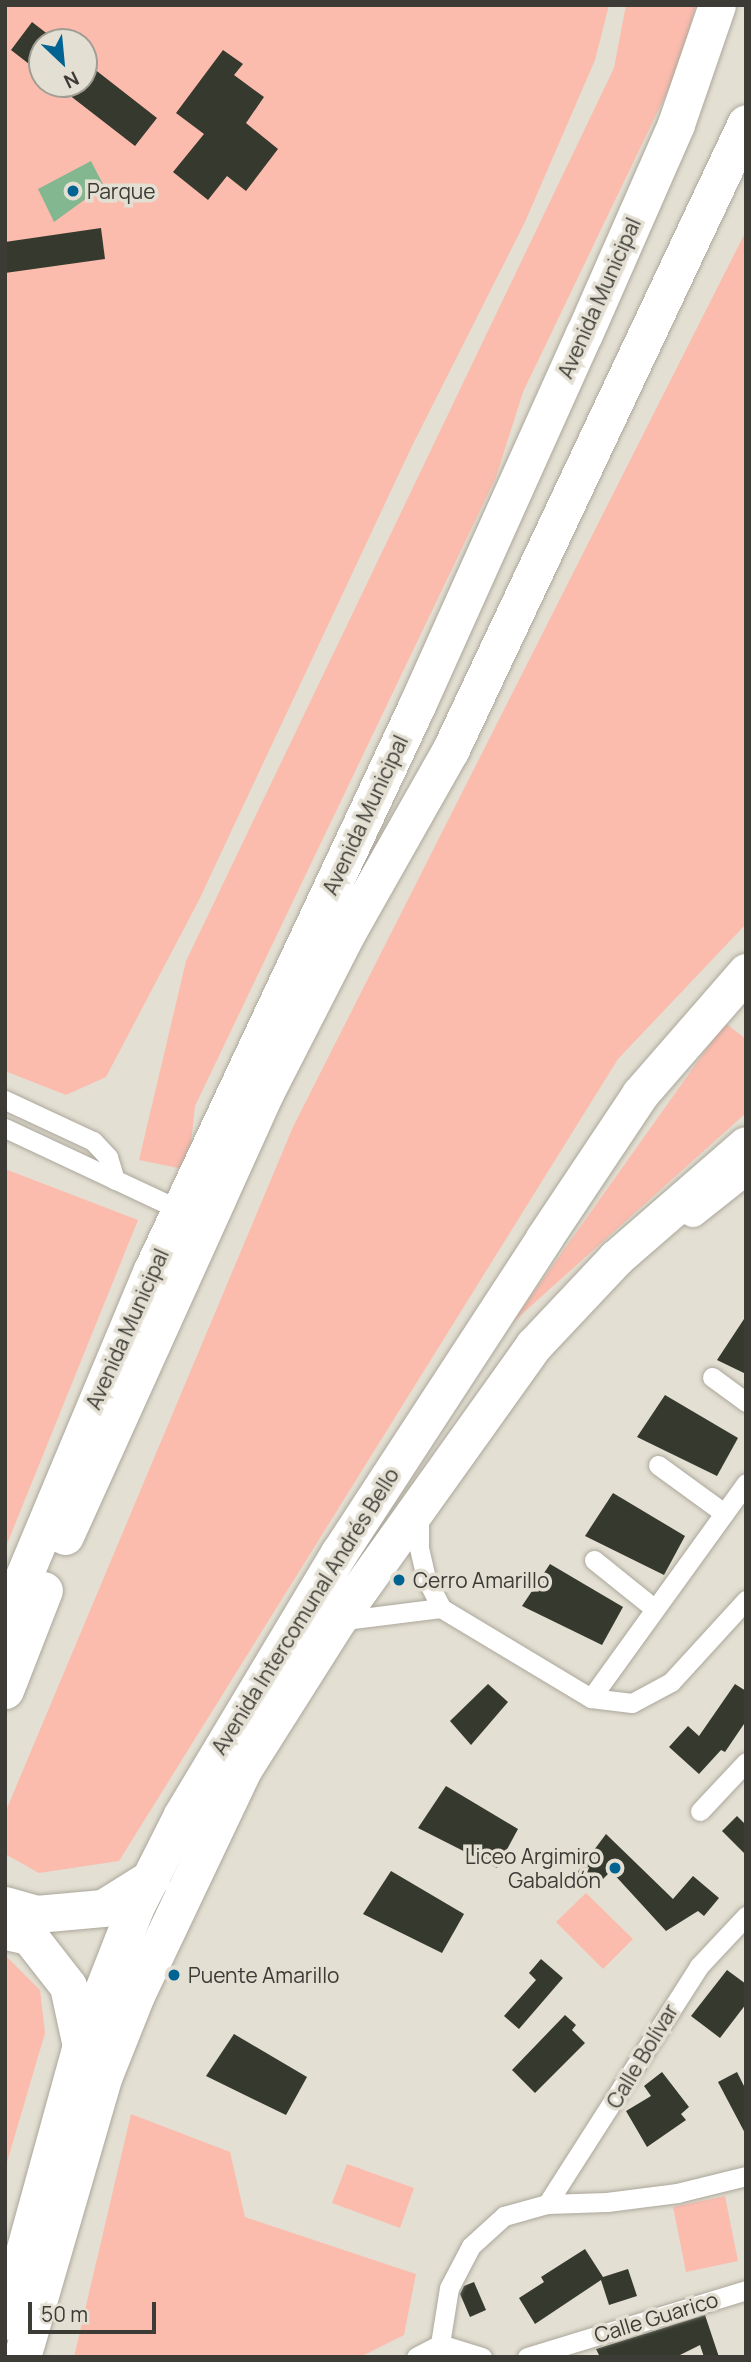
<!DOCTYPE html>
<html>
<head>
<meta charset="utf-8">
<style>
	body { margin:0 }
	#map { position:relative; width:751px; height:2362px; overflow:hidden; background:#e3dfd2; font-family:Manrope,sans-serif }
	div>[style] { position:absolute }
	.green>* { inset:0; background:#fbbcae }
	.water>* { inset:0; background:#83b78f }
	.building>* { inset:0; background:#35392e }
	.roads { filter:drop-shadow(0 0 2px #aba79b) drop-shadow(0 0 2px #aba79b) }
	.street>* { height:19px; margin:-9.5px; padding:0 9.5px; transform-origin:9.5px; border-radius:9.5px; background:#fff }
	.secondary>* { height:28px; margin:-14px; padding:0 14px; transform-origin:14px; border-radius:14px; background:#fff }
	.highway>* { height:37px; margin:-18.5px; padding:0 18.5px; transform-origin:18.5px; border-radius:18.5px; background:#fff }
	.dots>* { width:19px; height:19px; translate:-50% -50%; box-sizing:border-box; border:4px solid #e3dfd2; border-radius:50% }
	span { translate:-50% -50%; white-space:nowrap; text-align:center; line-height:1.15; -webkit-text-stroke:7px #e3dfd2; paint-order:stroke }
	.poi-label { font-size:21px; color:#3c3b36 }
	.left { translate:0 -50%; text-align:left }
	.right { translate:-100% -50%; text-align:right }
	.street-label { font-size:21px; color:#3c3b36 }
	.frame { position:absolute; inset:0; border:7px solid #3c3b36; pointer-events:none }
	.north { position:absolute; left:28px; top:28px; width:70px; height:70px; box-sizing:border-box; background:#e3dfd2; border:2px solid #a09d94; border-radius:50%; rotate:154deg; font-size:19px; font-weight:700; line-height:28px; text-align:center; color:#3c3b36 }
	.north::after { content:''; display:block; margin:auto; width:24px; height:32px; background:#006392; clip-path:polygon(50% 0,100% 100%,50% 72%,0 100%) }
	.scale { position:absolute; left:28px; top:2302px; width:128px; height:32px; box-sizing:border-box; border:4px solid #3c3b36; border-top:0; padding-left:9px; font-size:21px; line-height:24px; white-space:nowrap; color:#3c3b36; -webkit-text-stroke:5px #e3dfd2; paint-order:stroke }
</style>
</head>
<body>
<div id="map">
	<div class="green">
		<i style="clip-path:polygon(evenodd,5px 5px,609px 5px,595px 60px,525px 222px,412px 446px,199px 900px,106px 1077px,66px 1095px,5px 1071px,5px 5px,42px 42px,84px 42px,84px 84px,42px 84px,42px 42px)"></i>
		<i style="clip-path:polygon(626px 5px,696px 5px,679px 67px,523px 392px,496px 477px,195px 1106px,188px 1170px,139px 1160px,186px 961px,614px 68px)"></i>
		<i style="clip-path:polygon(746px 231px,746px 924px,618px 1059px,119px 1861px,39px 1873px,5px 1854px,5px 1813px,293px 1127px)"></i>
		<i style="clip-path:polygon(725px 1023px,746px 1039px,746px 1113px,512px 1323px)"></i>
		<i style="clip-path:polygon(5px 1169px,138px 1220px,5px 1549px)"></i>
		<i style="clip-path:polygon(586px 1893px,633px 1939px,603px 1969px,556px 1922px)"></i>
		<i style="clip-path:polygon(5px 1955px,40px 1990px,45px 2033px,5px 2169px)"></i>
		<i style="clip-path:polygon(131px 2114px,230px 2152px,245px 2217px,416px 2274px,404px 2335px,360px 2357px,74px 2357px)"></i>
		<i style="clip-path:polygon(347px 2164px,414px 2188px,400px 2228px,332px 2203px)"></i>
		<i style="clip-path:polygon(725px 2196px,738px 2261px,686px 2272px,673px 2207px)"></i>
	</div>
	<div class="water">
		<i style="clip-path:polygon(91px 161px,108px 194px,91px 195px,54px 222px,38px 189px)"></i>
	</div>
	<div class="building">
		<i style="clip-path:polygon(32px 22px,58px 42px,42px 42px,42px 74px,11px 50px)"></i>
		<i style="clip-path:polygon(223px 50px,243px 64px,234px 75px,264px 97px,246px 123px,278px 149px,246px 191px,227px 176px,208px 200px,173px 172px,204px 134px,176px 113px)"></i>
		<i style="clip-path:polygon(84px 61px,157px 118px,135px 146px,55px 84px,84px 84px)"></i>
		<i style="clip-path:polygon(101px 228px,105px 259px,5px 273px,5px 242px)"></i>
		<i style="clip-path:polygon(746px 1316px,746px 1374px,717px 1360px)"></i>
		<i style="clip-path:polygon(665px 1395px,738px 1438px,717px 1476px,637px 1437px)"></i>
		<i style="clip-path:polygon(613px 1493px,685px 1536px,664px 1575px,585px 1536px)"></i>
		<i style="clip-path:polygon(550px 1564px,623px 1607px,602px 1645px,522px 1606px)"></i>
		<i style="clip-path:polygon(488px 1684px,508px 1702px,471px 1745px,450px 1721px)"></i>
		<i style="clip-path:polygon(735px 1684px,746px 1691px,746px 1721px,725px 1752px,721px 1750px,699px 1774px,669px 1747px,688px 1726px,699px 1736px)"></i>
		<i style="clip-path:polygon(446px 1786px,518px 1829px,497px 1868px,418px 1828px)"></i>
		<i style="clip-path:polygon(737px 1816px,746px 1825px,746px 1855px,722px 1831px)"></i>
		<i style="clip-path:polygon(606px 1834px,673px 1899px,693px 1876px,719px 1898px,704px 1916px,698px 1911px,666px 1931px,611px 1871px,594px 1888px,576px 1874px)"></i>
		<i style="clip-path:polygon(391px 1871px,464px 1914px,442px 1953px,363px 1914px)"></i>
		<i style="clip-path:polygon(541px 1959px,563px 1978px,519px 2029px,504px 2016px,536px 1980px,529px 1973px)"></i>
		<i style="clip-path:polygon(727px 1970px,746px 1984px,746px 2004px,720px 2038px,691px 2016px)"></i>
		<i style="clip-path:polygon(565px 2015px,576px 2025px,572px 2030px,585px 2043px,535px 2093px,512px 2070px)"></i>
		<i style="clip-path:polygon(234px 2034px,307px 2077px,286px 2115px,206px 2076px)"></i>
		<i style="clip-path:polygon(662px 2072px,689px 2107px,681px 2114px,686px 2120px,647px 2147px,626px 2111px,651px 2096px,644px 2086px)"></i>
		<i style="clip-path:polygon(737px 2072px,746px 2090px,746px 2135px,718px 2082px)"></i>
		<i style="clip-path:polygon(585px 2249px,603px 2277px,628px 2269px,637px 2296px,609px 2305px,601px 2280px,535px 2324px,519px 2298px,544px 2282px,541px 2277px)"></i>
		<i style="clip-path:polygon(474px 2282px,486px 2310px,470px 2317px,460px 2294px,464px 2286px)"></i>
		<i style="clip-path:polygon(705px 2315px,719px 2357px,704px 2357px,700px 2345px,676px 2357px,600px 2357px,596px 2349px)"></i>
	</div>
	<div class="roads">
		<div class="street">
			<i style="left:5px;top:1100px;width:97px;rotate:25deg"></i>
			<i style="left:93px;top:1141px;width:22px;rotate:47deg"></i>
			<i style="left:108px;top:1157px;width:24px;rotate:73deg"></i>
			<i style="left:5px;top:1128px;width:193px;rotate:25.1deg"></i>
			<i style="left:712px;top:1377px;width:42px;rotate:36.3deg"></i>
			<i style="left:658px;top:1465px;width:82px;rotate:36deg"></i>
			<i style="left:419px;top:1513px;width:35px;rotate:90deg"></i>
			<i style="left:419px;top:1548px;width:31px;rotate:77deg"></i>
			<i style="left:426px;top:1578px;width:34px;rotate:63deg"></i>
			<i style="left:441px;top:1608px;width:175px;rotate:31deg"></i>
			<i style="left:591px;top:1698px;width:41px;rotate:7deg"></i>
			<i style="left:632px;top:1703px;width:44px;rotate:-28.3deg"></i>
			<i style="left:671px;top:1682px;width:111px;rotate:-47.6deg"></i>
			<i style="left:594px;top:1560px;width:78px;rotate:38.8deg"></i>
			<i style="left:338px;top:1621px;width:104px;rotate:-7.2deg"></i>
			<i style="left:591px;top:1698px;width:265px;rotate:-54.2deg"></i>
			<i style="left:700px;top:1811px;width:67px;rotate:-46.8deg"></i>
			<i style="left:547px;top:2204px;width:282px;rotate:-57.4deg"></i>
			<i style="left:699px;top:1966px;width:69px;rotate:-46.8deg"></i>
			<i style="left:416px;top:2357px;width:27px;rotate:-28deg"></i>
			<i style="left:482px;top:2357px;width:44px;rotate:-162.8deg"></i>
			<i style="left:440px;top:2344px;width:57px;rotate:-80.9deg"></i>
			<i style="left:449px;top:2288px;width:47px;rotate:-62.4deg"></i>
			<i style="left:471px;top:2246px;width:45px;rotate:-42.3deg"></i>
			<i style="left:504px;top:2216px;width:45px;rotate:-15.6deg"></i>
			<i style="left:547px;top:2204px;width:60px;rotate:-1.9deg"></i>
			<i style="left:607px;top:2202px;width:71px;rotate:-7.3deg"></i>
			<i style="left:677px;top:2193px;width:71px;rotate:-13.8deg"></i>
			<i style="left:527px;top:2357px;width:229px;rotate:-17deg"></i>
		</div>
		<div class="secondary">
			<i style="left:693px;top:1213px;width:68px;rotate:-38.4deg"></i>
		</div>
		<div class="highway">
			<i style="left:65px;top:1536px;width:486px;rotate:-65.7deg"></i>
			<i style="left:265px;top:1093px;width:182px;rotate:-62.9deg"></i>
			<i style="left:348px;top:931px;width:207px;rotate:-60.5deg"></i>
			<i style="left:450px;top:751px;width:694px;rotate:-64.76deg"></i>
			<i style="left:5px;top:1621px;width:381px;rotate:-67.3deg"></i>
			<i style="left:152px;top:1270px;width:624px;rotate:-64.87deg"></i>
			<i style="left:417px;top:705px;width:407px;rotate:-65.8deg"></i>
			<i style="left:584px;top:334px;width:229px;rotate:-66.3deg"></i>
			<i style="left:676px;top:124px;width:126px;rotate:-71deg"></i>
			<i style="left:5px;top:1690px;width:107px;rotate:-68.7deg"></i>
			<i style="left:5px;top:1905px;width:32px;rotate:16deg"></i>
			<i style="left:36px;top:1914px;width:67px;rotate:-5.1deg"></i>
			<i style="left:103px;top:1908px;width:57px;rotate:-32deg"></i>
			<i style="left:5px;top:1931px;width:25px;rotate:12deg"></i>
			<i style="left:29px;top:1936px;width:63px;rotate:52deg"></i>
			<i style="left:68px;top:1986px;width:61px;rotate:77.8deg"></i>
			<i style="left:5px;top:2321px;width:285px;rotate:-74.6deg"></i>
			<i style="left:81px;top:2046px;width:148px;rotate:-68.6deg"></i>
			<i style="left:135px;top:1908px;width:104px;rotate:-63.2deg"></i>
			<i style="left:182px;top:1815px;width:305px;rotate:-59.1deg"></i>
			<i style="left:339px;top:1553px;width:376px;rotate:-56.9deg"></i>
			<i style="left:544px;top:1238px;width:173px;rotate:-56.3deg"></i>
			<i style="left:640px;top:1094px;width:162px;rotate:-49deg"></i>
			<i style="left:22px;top:2357px;width:291px;rotate:-73.8deg"></i>
			<i style="left:103px;top:2078px;width:89px;rotate:-68.3deg"></i>
			<i style="left:136px;top:1995px;width:251px;rotate:-64.6deg"></i>
			<i style="left:244px;top:1768px;width:174px;rotate:-57.7deg"></i>
			<i style="left:337px;top:1621px;width:339px;rotate:-54.5deg"></i>
			<i style="left:534px;top:1345px;width:120px;rotate:-46.7deg"></i>
			<i style="left:616px;top:1258px;width:172px;rotate:-41deg"></i>
		</div>
	</div>
	<div class="dots">
		<i style="left:73px;top:191px;background:#006392"></i>
		<i style="left:399px;top:1580px;background:#006392"></i>
		<i style="left:615px;top:1868px;background:#006392"></i>
		<i style="left:174px;top:1975px;background:#006392"></i>
	</div>
	<div class="poi-label">
		<span class="left" style="left:87px;top:191px">Parque</span>
		<span class="left" style="left:413px;top:1580px">Cerro Amarillo</span>
		<span class="right" style="left:601px;top:1868px">Liceo Argimiro<br>Gabaldón</span>
		<span class="left" style="left:188px;top:1975px">Puente Amarillo</span>
	</div>
	<div class="street-label">
		<span style="left:599px;top:298px;rotate:-66deg">Avenida Municipal</span>
		<span style="left:365px;top:815px;rotate:-65deg">Avenida Municipal</span>
		<span style="left:127px;top:1329px;rotate:-66deg">Avenida Municipal</span>
		<span style="left:305px;top:1611px;rotate:-58deg">Avenida Intercomunal Andrés Bello</span>
		<span style="left:642px;top:2056px;rotate:-59deg">Calle Bolívar</span>
		<span style="left:656px;top:2317px;rotate:-17deg">Calle Guarico</span>
	</div>
	<div class="frame"></div>
	<div class="north">N</div>
	<div class="scale">50 m</div>
</div>
</body>
</html>
